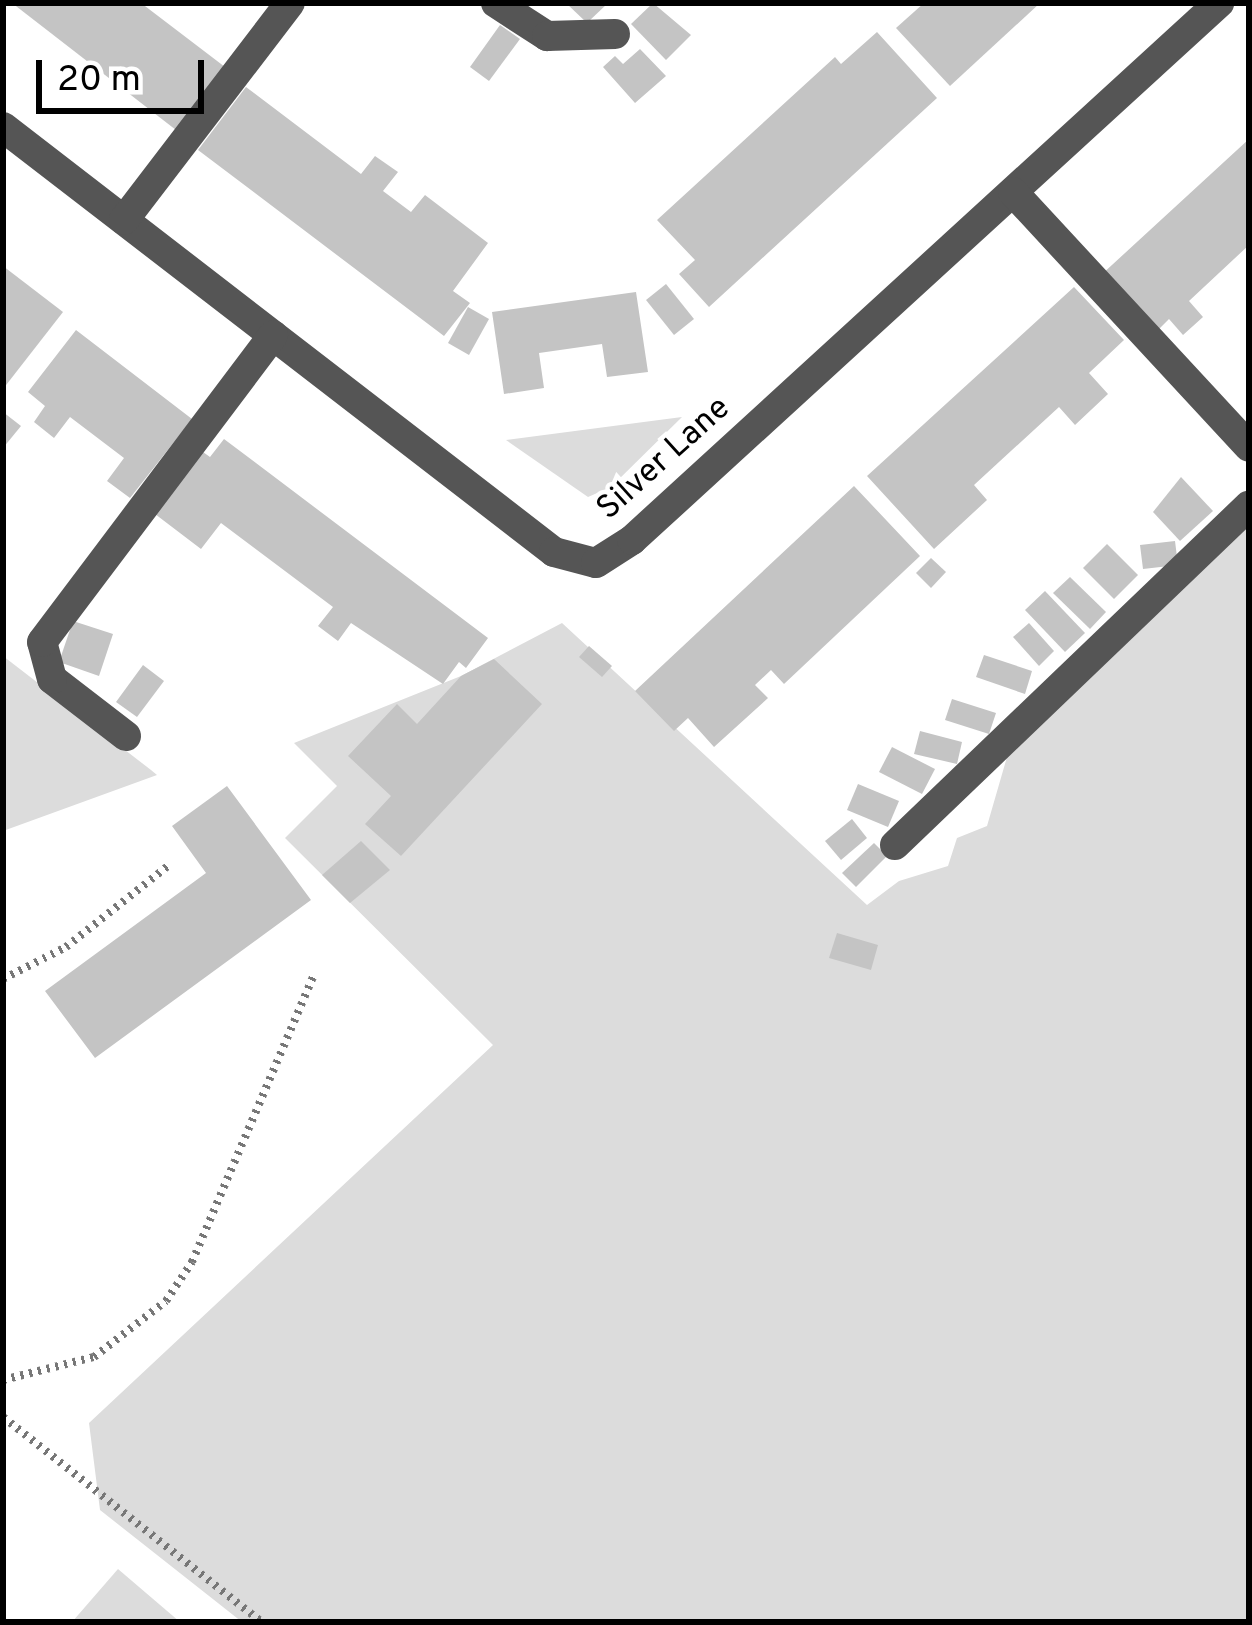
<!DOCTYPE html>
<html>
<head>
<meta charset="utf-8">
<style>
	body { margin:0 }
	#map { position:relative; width:1252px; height:1625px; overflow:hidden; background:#fff; font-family:Overpass,sans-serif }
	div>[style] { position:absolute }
	.green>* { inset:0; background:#dcdcdc }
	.building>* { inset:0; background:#c4c4c4 }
	.path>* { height:8px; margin-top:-4px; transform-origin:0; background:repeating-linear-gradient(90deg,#777 0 3px,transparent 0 9px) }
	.minor>* { height:30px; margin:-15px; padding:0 15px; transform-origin:15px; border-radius:15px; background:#555 }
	span { translate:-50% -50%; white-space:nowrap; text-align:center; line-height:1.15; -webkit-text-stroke:9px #fff; paint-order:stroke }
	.street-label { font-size:33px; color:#000 }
	.frame { position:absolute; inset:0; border:6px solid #000; pointer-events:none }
	.scale { position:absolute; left:36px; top:60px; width:168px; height:54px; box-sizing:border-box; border:6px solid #000; border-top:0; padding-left:15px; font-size:36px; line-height:42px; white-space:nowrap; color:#000; -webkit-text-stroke:9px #fff; paint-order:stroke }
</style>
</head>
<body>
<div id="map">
	<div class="green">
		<i style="clip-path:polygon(682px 417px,611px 487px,588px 497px,506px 440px)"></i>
		<i style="clip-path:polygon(1249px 524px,1249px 1622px,242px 1622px,100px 1510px,89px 1423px,493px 1045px,285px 838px,337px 786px,294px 743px,461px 676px,562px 623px,867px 905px,899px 881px,948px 866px,957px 838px,987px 826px,1007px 757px)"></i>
		<i style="clip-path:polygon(3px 656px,151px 770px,157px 775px,3px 831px)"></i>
		<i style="clip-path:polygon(118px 1569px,180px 1622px,72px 1622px)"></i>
	</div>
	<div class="building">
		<i style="clip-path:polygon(12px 3px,141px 3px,225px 67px,176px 130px)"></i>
		<i style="clip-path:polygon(566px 3px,608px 3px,587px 23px)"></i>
		<i style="clip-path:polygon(653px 3px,691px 35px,666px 60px,631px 24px)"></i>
		<i style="clip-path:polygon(924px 3px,1040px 3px,950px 86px,896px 28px)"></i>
		<i style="clip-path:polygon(500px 25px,520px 39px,489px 81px,470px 67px)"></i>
		<i style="clip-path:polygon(877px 32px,937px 98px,709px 307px,679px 274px,695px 260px,657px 220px,835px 57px,841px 64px)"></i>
		<i style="clip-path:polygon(640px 49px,666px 76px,635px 103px,603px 67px,615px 56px,623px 64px)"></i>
		<i style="clip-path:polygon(246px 87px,361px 174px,375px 156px,398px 172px,383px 191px,411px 212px,425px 195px,488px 243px,453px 291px,470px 303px,444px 336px,198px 150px)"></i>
		<i style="clip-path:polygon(1249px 139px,1249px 245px,1189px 301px,1203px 317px,1183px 335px,1169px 319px,1154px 334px,1100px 276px)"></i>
		<i style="clip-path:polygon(3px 266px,63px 312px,3px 389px)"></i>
		<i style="clip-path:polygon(666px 284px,694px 319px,674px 335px,646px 300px)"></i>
		<i style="clip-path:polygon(1074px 287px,1124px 340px,1089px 373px,1108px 394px,1075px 425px,1059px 407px,974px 485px,987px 500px,934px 549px,867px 476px)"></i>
		<i style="clip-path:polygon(636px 292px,648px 372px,607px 377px,602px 344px,539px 353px,544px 388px,504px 394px,492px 312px)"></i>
		<i style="clip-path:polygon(468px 307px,489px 319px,469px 355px,448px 343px)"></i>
		<i style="clip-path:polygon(76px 330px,192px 419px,130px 498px,107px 481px,124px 458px,70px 417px,54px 438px,34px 422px,45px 406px,28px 392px)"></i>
		<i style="clip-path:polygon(3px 412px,21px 426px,3px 448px)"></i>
		<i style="clip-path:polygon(224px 439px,488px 638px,466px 668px,459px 662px,443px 684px,351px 623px,338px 641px,318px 626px,333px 607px,221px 523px,201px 549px,155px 514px,203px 452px,210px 457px)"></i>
		<i style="clip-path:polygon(1181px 477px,1213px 511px,1180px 541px,1153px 512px)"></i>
		<i style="clip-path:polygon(854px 486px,920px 556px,784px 684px,771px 670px,755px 685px,768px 698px,714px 747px,688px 718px,674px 731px,635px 691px)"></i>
		<i style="clip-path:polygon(1175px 541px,1178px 565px,1143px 569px,1140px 545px)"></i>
		<i style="clip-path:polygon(1107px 544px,1138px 575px,1114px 599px,1083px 568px)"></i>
		<i style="clip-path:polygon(931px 558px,946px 572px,931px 588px,916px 573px)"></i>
		<i style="clip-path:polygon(1070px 577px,1106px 612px,1090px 629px,1053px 593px)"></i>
		<i style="clip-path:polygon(1045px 591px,1085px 633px,1065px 652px,1025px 610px)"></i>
		<i style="clip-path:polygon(73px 621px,113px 634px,99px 676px,59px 662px)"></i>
		<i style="clip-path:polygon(1029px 623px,1054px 651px,1039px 666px,1013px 637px)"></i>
		<i style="clip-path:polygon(589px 646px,612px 666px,602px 677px,579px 657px)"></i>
		<i style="clip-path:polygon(984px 655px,1032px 671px,1025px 694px,976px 677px)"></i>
		<i style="clip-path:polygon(494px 659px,542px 704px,401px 856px,365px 824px,391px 796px,348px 756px,397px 704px,417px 724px,461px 676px)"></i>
		<i style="clip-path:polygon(143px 665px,164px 681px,137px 717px,116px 702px)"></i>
		<i style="clip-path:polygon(952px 699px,996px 713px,989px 734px,945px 720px)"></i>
		<i style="clip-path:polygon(920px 731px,962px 742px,957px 764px,914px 754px)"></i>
		<i style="clip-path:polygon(892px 747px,935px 769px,922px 794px,879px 772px)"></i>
		<i style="clip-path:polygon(858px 784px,899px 801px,888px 827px,847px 810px)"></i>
		<i style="clip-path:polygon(227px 786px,311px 900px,95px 1058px,45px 991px,206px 873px,172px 826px)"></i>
		<i style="clip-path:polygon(852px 819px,867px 838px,841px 860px,825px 841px)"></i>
		<i style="clip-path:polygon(361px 841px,390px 870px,350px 903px,322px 875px)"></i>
		<i style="clip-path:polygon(874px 843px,887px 856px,856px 887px,842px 873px)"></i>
		<i style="clip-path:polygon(837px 933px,878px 945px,871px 970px,829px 958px)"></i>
	</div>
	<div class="path">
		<i style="left:3px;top:979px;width:71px;rotate:-26.9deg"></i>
		<i style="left:66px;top:947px;width:132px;rotate:-38.5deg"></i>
		<i style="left:3px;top:1380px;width:94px;rotate:-14.2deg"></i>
		<i style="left:94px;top:1357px;width:91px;rotate:-37.9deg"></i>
		<i style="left:166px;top:1301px;width:47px;rotate:-56.3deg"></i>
		<i style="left:192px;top:1262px;width:313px;rotate:-67deg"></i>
		<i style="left:3px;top:1417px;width:330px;rotate:38.4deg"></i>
	</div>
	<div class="minor">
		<i style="left:496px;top:3px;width:61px;rotate:32.9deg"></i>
		<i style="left:547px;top:36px;width:68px;rotate:-1.7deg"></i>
		<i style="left:3px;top:127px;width:696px;rotate:37.64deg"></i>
		<i style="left:554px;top:552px;width:43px;rotate:14.7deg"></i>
		<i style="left:596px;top:563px;width:43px;rotate:-32.6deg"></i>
		<i style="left:632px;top:540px;width:796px;rotate:-42.45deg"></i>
		<i style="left:1013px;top:192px;width:347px;rotate:47.2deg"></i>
		<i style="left:124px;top:220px;width:273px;rotate:-52.6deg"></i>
		<i style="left:126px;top:736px;width:93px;rotate:-142.4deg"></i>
		<i style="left:52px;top:679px;width:38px;rotate:-105deg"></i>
		<i style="left:42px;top:642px;width:384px;rotate:-53deg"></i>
		<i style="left:895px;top:845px;width:490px;rotate:-43.8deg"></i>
	</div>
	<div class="street-label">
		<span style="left:665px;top:460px;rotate:-42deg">Silver Lane</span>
	</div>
	<div class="frame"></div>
	<div class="scale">20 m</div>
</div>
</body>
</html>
